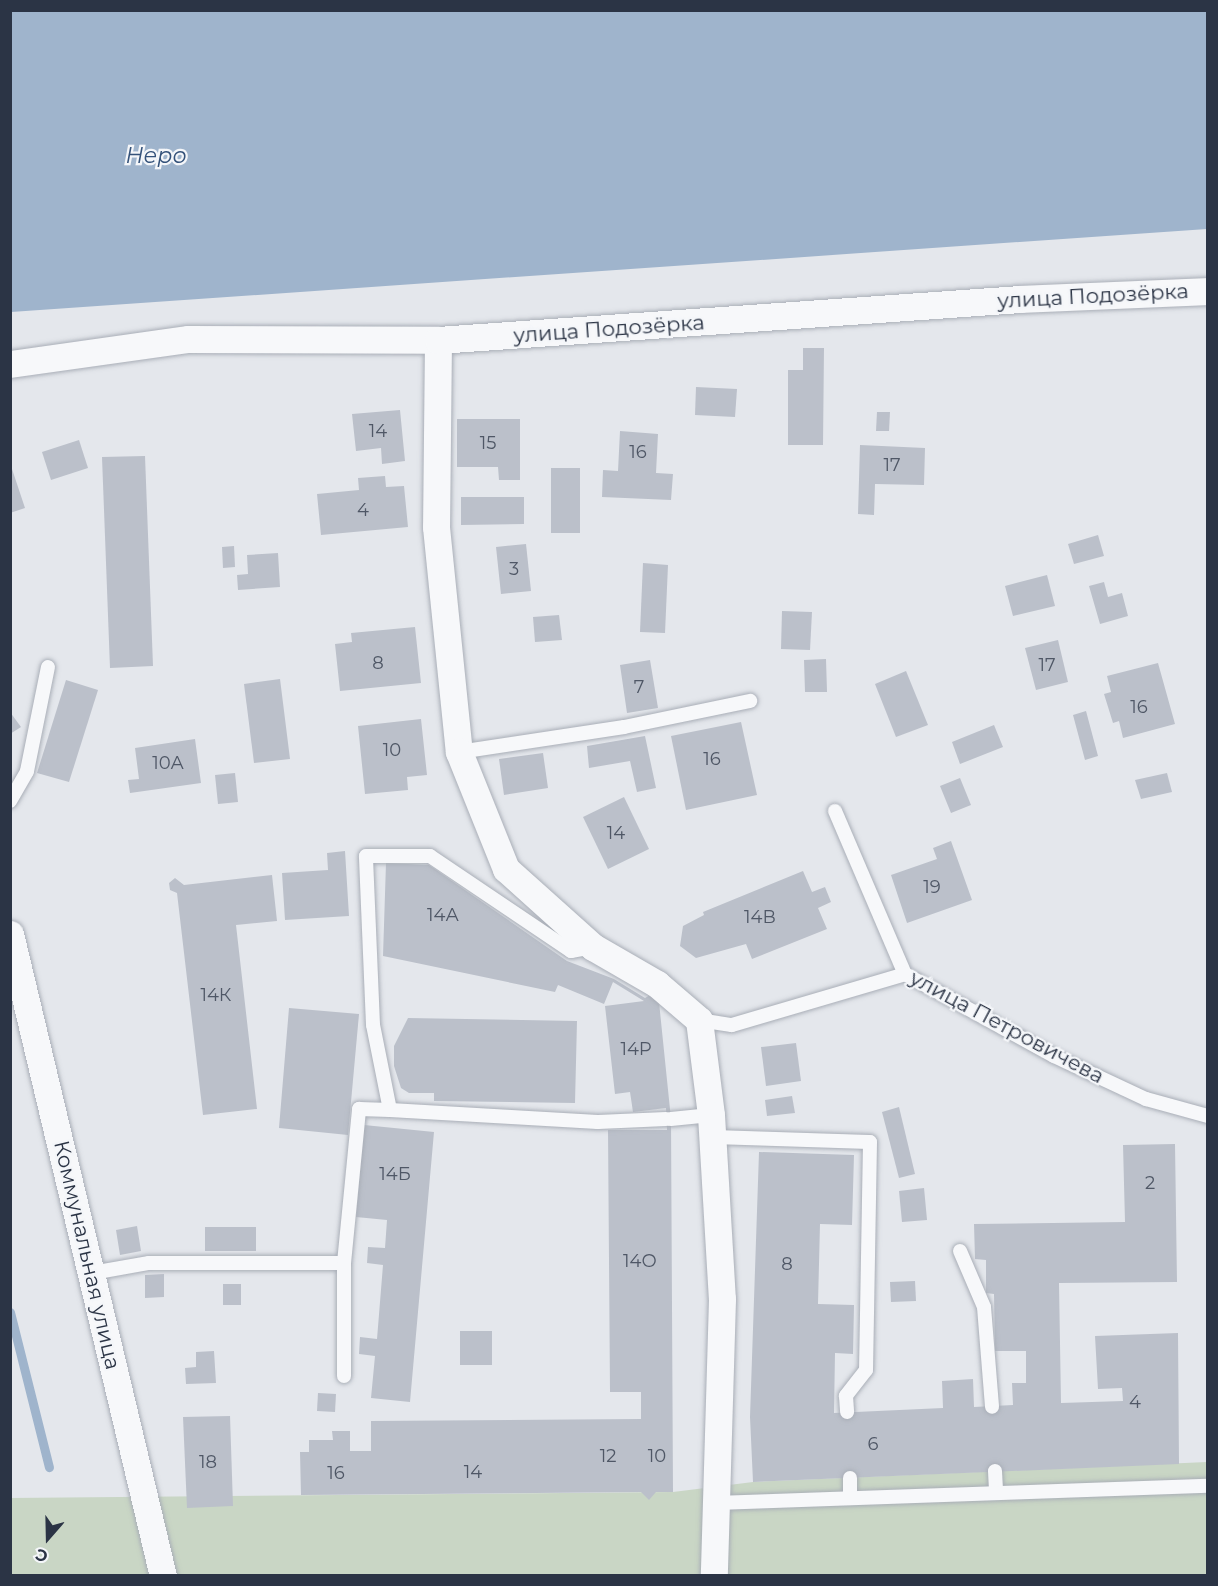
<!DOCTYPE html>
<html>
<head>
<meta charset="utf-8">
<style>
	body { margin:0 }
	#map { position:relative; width:1218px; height:1586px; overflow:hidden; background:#e4e7ec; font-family:Montserrat,sans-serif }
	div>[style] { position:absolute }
	.green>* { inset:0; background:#c9d6c5 }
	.water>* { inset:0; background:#9fb4cc }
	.stream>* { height:9px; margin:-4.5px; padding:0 4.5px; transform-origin:4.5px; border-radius:4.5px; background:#9fb4cc }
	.building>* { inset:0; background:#bbc0ca }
	.roads { filter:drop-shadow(0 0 2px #a9aeb7) drop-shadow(0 0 2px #a9aeb7) }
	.lane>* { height:14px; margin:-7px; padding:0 7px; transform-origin:7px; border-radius:7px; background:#f7f8fa }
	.street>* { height:27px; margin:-13.5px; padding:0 13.5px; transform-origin:13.5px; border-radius:13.5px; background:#f7f8fa }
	span { translate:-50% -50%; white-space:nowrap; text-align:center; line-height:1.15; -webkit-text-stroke:4.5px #f4f6f9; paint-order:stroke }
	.number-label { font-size:18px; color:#4f5766 }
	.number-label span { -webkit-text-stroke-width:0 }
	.street-label { font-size:21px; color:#2b3445 }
	.water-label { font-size:22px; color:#34527a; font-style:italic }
	.frame { position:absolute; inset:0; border:12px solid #2b3445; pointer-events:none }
	.north { position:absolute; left:18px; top:1508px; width:60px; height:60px; -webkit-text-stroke:4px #f4f6f9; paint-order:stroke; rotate:200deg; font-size:16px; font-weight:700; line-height:24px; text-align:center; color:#2b3445 }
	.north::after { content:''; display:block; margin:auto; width:21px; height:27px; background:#2b3445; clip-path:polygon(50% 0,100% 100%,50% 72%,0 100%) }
</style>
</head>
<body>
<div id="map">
	<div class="green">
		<i style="clip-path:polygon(1207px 1462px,1207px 1575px,11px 1575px,10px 1498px,673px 1492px,753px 1482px)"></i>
	</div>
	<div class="water">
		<i style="clip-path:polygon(11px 10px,1207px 11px,1207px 229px,11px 312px)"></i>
	</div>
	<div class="stream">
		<i style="left:10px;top:1312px;width:160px;rotate:75.9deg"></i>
	</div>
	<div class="building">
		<i style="clip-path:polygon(803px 348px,824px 348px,823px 445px,788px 445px,788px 370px,803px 370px)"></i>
		<i style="clip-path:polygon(696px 387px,737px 389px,735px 417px,695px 415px)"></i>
		<i style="clip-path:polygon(400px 410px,405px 461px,382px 464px,381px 448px,356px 451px,352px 414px)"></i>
		<i style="clip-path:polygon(877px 412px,890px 412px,889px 431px,876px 431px)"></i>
		<i style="clip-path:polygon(457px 419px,520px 419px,520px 480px,499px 480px,498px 467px,457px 467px)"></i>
		<i style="clip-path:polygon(620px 431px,658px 434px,656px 473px,673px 474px,671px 500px,602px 497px,603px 470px,618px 471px)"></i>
		<i style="clip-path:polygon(79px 440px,88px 468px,51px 480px,42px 452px)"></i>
		<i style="clip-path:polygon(860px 445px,925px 448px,924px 485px,875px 484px,874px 515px,858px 514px)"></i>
		<i style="clip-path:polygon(145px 456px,153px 666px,110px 668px,102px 457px)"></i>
		<i style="clip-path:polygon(10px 463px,25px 508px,10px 513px)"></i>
		<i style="clip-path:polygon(551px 468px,580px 468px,580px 533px,551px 533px)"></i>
		<i style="clip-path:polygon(385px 476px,386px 487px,404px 486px,408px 527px,321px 535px,317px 494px,359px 490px,358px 478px)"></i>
		<i style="clip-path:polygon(461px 497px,524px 497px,524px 524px,461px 525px)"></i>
		<i style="clip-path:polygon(1098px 535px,1104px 556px,1074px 564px,1068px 544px)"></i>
		<i style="clip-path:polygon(526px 544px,531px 591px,501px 594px,496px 547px)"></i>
		<i style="clip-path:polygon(234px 546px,235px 567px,223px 568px,222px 547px)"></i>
		<i style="clip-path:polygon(278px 553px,280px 587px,238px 590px,237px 575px,248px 574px,247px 555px)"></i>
		<i style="clip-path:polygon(643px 563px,668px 565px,665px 633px,640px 632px)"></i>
		<i style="clip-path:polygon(1047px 575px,1055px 606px,1013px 616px,1005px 586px)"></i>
		<i style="clip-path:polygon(1104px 582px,1108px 597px,1122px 593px,1128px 616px,1100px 624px,1089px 586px)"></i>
		<i style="clip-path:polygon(782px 611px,812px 612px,810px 650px,781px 649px)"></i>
		<i style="clip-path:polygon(559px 615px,562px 640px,535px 642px,533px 617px)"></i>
		<i style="clip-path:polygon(415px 627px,421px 683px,340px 691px,335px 644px,352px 642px,351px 633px)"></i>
		<i style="clip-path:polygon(1058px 640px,1068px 682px,1036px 690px,1025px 648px)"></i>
		<i style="clip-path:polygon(826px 659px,827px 692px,805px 692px,804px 660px)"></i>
		<i style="clip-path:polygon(650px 660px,658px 708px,627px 713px,620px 665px)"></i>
		<i style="clip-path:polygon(1158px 663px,1175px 724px,1123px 738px,1119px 721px,1113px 723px,1104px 694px,1111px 692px,1107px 676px)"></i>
		<i style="clip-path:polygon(906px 671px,928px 725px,896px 737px,875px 684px)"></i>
		<i style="clip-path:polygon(280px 679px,290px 759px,254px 763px,244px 684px)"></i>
		<i style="clip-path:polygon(66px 680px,98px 690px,69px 782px,37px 773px)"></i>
		<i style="clip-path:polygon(1086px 711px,1098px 756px,1085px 760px,1073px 715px)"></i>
		<i style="clip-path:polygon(10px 712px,21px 727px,10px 734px)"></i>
		<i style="clip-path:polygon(421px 719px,427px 775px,407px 777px,408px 790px,365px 794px,358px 726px)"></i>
		<i style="clip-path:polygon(741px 722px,757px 795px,686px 810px,671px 736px)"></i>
		<i style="clip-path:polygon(994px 725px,1003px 747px,960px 764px,952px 742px)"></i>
		<i style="clip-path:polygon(645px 736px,656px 788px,637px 792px,630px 761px,589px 768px,587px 746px)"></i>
		<i style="clip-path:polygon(195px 739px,201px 783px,130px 793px,128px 780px,139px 779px,135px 748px)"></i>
		<i style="clip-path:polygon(543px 753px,548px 788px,504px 795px,499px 759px)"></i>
		<i style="clip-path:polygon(235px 773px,238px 802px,218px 804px,215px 775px)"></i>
		<i style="clip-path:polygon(1167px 773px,1172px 792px,1141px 799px,1135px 780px)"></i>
		<i style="clip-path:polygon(960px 778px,971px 805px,951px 813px,940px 786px)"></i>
		<i style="clip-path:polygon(624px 797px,649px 849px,608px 869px,583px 817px)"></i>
		<i style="clip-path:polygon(951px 841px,972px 900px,907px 923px,891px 875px,937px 859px,933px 848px)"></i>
		<i style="clip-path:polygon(345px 851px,349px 916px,285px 920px,282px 873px,328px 870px,327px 853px)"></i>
		<i style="clip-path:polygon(386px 863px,429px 865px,567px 961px,614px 979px,645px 998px,652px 994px,659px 1002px,671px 1119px,673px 1492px,656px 1492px,649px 1500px,641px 1492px,301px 1495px,300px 1452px,309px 1452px,309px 1440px,333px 1440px,332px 1431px,350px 1431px,350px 1451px,371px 1451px,371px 1421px,641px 1419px,641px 1392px,610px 1392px,608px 1130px,667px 1130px,666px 1108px,633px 1112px,630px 1092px,615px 1094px,605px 1006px,644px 1001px,613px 982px,604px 1004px,558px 985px,555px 992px,383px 956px)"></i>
		<i style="clip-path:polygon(803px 871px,812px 892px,825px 887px,831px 902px,818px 908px,827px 929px,752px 959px,746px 944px,696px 958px,680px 946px,683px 926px,704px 915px,703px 912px)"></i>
		<i style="clip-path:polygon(272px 875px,277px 921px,236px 925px,257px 1109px,203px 1115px,177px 893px,170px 890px,169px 883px,175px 878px,184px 885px)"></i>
		<i style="clip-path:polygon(289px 1008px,359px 1014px,348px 1135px,279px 1128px)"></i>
		<i style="clip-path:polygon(408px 1018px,577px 1021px,575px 1103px,434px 1101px,434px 1093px,409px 1093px,401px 1088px,394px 1066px,394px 1046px)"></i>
		<i style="clip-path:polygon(796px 1043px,801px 1081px,766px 1086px,761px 1047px)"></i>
		<i style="clip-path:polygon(792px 1096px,795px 1113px,767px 1116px,765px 1100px)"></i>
		<i style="clip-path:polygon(899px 1107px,915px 1174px,899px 1178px,882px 1112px)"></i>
		<i style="clip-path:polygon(364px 1125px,434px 1132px,410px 1402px,371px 1398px,375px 1356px,359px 1354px,360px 1337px,377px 1339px,383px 1265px,367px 1263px,368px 1247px,385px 1248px,387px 1220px,356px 1217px)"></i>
		<i style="clip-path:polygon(1175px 1144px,1177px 1282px,1059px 1283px,1061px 1403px,1123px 1401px,1122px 1388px,1098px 1389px,1095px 1336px,1178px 1333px,1179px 1464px,753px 1482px,750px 1417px,759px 1152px,854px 1155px,852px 1225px,820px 1224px,818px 1304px,854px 1305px,853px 1354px,835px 1353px,834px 1413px,943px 1408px,942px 1381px,973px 1379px,974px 1407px,1013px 1405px,1012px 1383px,1026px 1383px,1026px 1351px,995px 1351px,994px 1294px,986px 1293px,986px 1260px,975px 1259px,974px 1224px,1125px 1222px,1123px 1145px)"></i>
		<i style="clip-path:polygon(924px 1188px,927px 1220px,902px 1222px,899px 1191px)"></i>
		<i style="clip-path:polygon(137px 1226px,141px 1251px,120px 1255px,116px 1230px)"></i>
		<i style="clip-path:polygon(205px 1227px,256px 1227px,256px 1251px,205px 1251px)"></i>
		<i style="clip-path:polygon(164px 1274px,164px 1297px,145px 1298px,145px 1275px)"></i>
		<i style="clip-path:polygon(915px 1281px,916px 1301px,891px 1302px,890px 1282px)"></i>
		<i style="clip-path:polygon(223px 1284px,241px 1284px,241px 1305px,223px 1305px)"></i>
		<i style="clip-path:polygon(460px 1331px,492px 1331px,492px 1365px,460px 1365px)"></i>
		<i style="clip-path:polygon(214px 1351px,216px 1383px,186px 1384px,185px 1368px,196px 1367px,196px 1352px)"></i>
		<i style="clip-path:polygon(318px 1393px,336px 1394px,335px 1412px,317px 1411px)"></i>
		<i style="clip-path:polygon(230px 1416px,233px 1506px,187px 1508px,183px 1417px)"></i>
	</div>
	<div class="roads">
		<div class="lane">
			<i style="left:459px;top:752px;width:167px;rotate:-8.6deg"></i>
			<i style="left:624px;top:727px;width:129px;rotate:-11.7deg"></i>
			<i style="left:10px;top:801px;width:34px;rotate:-60deg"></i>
			<i style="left:27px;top:771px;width:106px;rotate:-78.6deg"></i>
			<i style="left:835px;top:811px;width:177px;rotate:66.8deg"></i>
			<i style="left:905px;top:974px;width:170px;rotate:28.8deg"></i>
			<i style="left:1054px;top:1056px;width:102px;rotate:25.1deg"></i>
			<i style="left:1146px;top:1099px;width:64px;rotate:15.3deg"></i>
			<i style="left:699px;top:1020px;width:33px;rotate:9deg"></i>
			<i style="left:732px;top:1025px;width:180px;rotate:-16.4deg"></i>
			<i style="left:390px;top:1110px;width:208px;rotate:3.3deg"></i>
			<i style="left:598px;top:1122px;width:68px;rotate:-2.5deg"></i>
			<i style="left:671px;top:1119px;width:40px;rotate:-5.7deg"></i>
			<i style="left:713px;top:1137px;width:157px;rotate:1.8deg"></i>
			<i style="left:870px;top:1142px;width:228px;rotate:91deg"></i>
			<i style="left:866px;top:1370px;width:33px;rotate:128deg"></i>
			<i style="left:846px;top:1396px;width:16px;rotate:86deg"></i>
			<i style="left:960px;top:1251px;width:61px;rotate:66.8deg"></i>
			<i style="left:984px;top:1307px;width:100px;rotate:85.4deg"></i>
			<i style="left:92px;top:1273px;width:58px;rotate:-10deg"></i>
			<i style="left:149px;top:1263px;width:195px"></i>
			<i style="left:344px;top:1376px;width:113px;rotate:-90deg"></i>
			<i style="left:344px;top:1263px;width:155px;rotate:-84.4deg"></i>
			<i style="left:359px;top:1109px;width:31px;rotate:2deg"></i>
			<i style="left:390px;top:1110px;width:87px;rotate:-101.3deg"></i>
			<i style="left:373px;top:1025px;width:169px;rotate:-92.4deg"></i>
			<i style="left:366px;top:856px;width:64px"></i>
			<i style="left:430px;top:856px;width:170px;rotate:34deg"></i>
			<i style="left:571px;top:951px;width:22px;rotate:-10deg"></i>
			<i style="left:995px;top:1471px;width:22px;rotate:87deg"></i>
			<i style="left:850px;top:1478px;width:20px;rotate:90deg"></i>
			<i style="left:716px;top:1503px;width:492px;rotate:-2deg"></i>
		</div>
		<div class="street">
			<i style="left:438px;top:340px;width:187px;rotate:90.6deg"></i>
			<i style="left:436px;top:527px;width:226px;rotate:84.2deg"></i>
			<i style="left:459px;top:752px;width:126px;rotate:68.1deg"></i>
			<i style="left:506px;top:869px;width:117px;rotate:41.9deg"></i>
			<i style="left:593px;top:947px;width:74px;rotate:30deg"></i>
			<i style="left:657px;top:984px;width:55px;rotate:40.6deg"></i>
			<i style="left:699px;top:1020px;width:96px;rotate:82.8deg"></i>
			<i style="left:711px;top:1115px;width:184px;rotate:86.6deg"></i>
			<i style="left:722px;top:1299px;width:277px;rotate:91.7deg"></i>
			<i style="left:10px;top:364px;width:180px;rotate:-8deg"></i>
			<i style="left:188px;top:339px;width:250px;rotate:0.2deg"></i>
			<i style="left:438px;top:340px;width:583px;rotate:-4.03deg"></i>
			<i style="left:1020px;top:299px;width:188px;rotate:-2.4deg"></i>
			<i style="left:10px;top:934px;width:660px;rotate:76.6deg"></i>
		</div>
	</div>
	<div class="number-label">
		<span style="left:378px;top:431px">14</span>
		<span style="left:488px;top:443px">15</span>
		<span style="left:638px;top:452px">16</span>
		<span style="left:892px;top:465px">17</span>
		<span style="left:363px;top:510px">4</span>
		<span style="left:514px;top:569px">3</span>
		<span style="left:378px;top:663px">8</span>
		<span style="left:1047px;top:665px">17</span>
		<span style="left:639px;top:687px">7</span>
		<span style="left:1139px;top:707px">16</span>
		<span style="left:392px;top:750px">10</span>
		<span style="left:712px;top:759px">16</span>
		<span style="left:168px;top:763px">10А</span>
		<span style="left:616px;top:833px">14</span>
		<span style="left:932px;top:887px">19</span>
		<span style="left:443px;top:915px">14А</span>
		<span style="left:760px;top:917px">14В</span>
		<span style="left:216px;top:995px">14К</span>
		<span style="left:636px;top:1049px">14Р</span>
		<span style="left:395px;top:1174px">14Б</span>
		<span style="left:1150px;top:1183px">2</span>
		<span style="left:640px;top:1261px">14О</span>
		<span style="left:787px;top:1264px">8</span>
		<span style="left:1135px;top:1402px">4</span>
		<span style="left:873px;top:1444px">6</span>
		<span style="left:608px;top:1456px">12</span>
		<span style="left:657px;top:1456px">10</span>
		<span style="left:208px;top:1462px">18</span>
		<span style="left:473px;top:1472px">14</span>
		<span style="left:336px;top:1473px">16</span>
	</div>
	<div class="street-label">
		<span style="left:1093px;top:296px;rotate:-3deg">улица Подозёрка</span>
		<span style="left:609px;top:329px;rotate:-4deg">улица Подозёрка</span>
		<span style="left:1007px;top:1027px;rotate:28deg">улица Петровичева</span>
		<span style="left:87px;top:1255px;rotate:77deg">Коммунальная улица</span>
	</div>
	<div class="water-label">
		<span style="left:156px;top:156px">Неро</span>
	</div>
	<div class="frame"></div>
	<div class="north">С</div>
</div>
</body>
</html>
